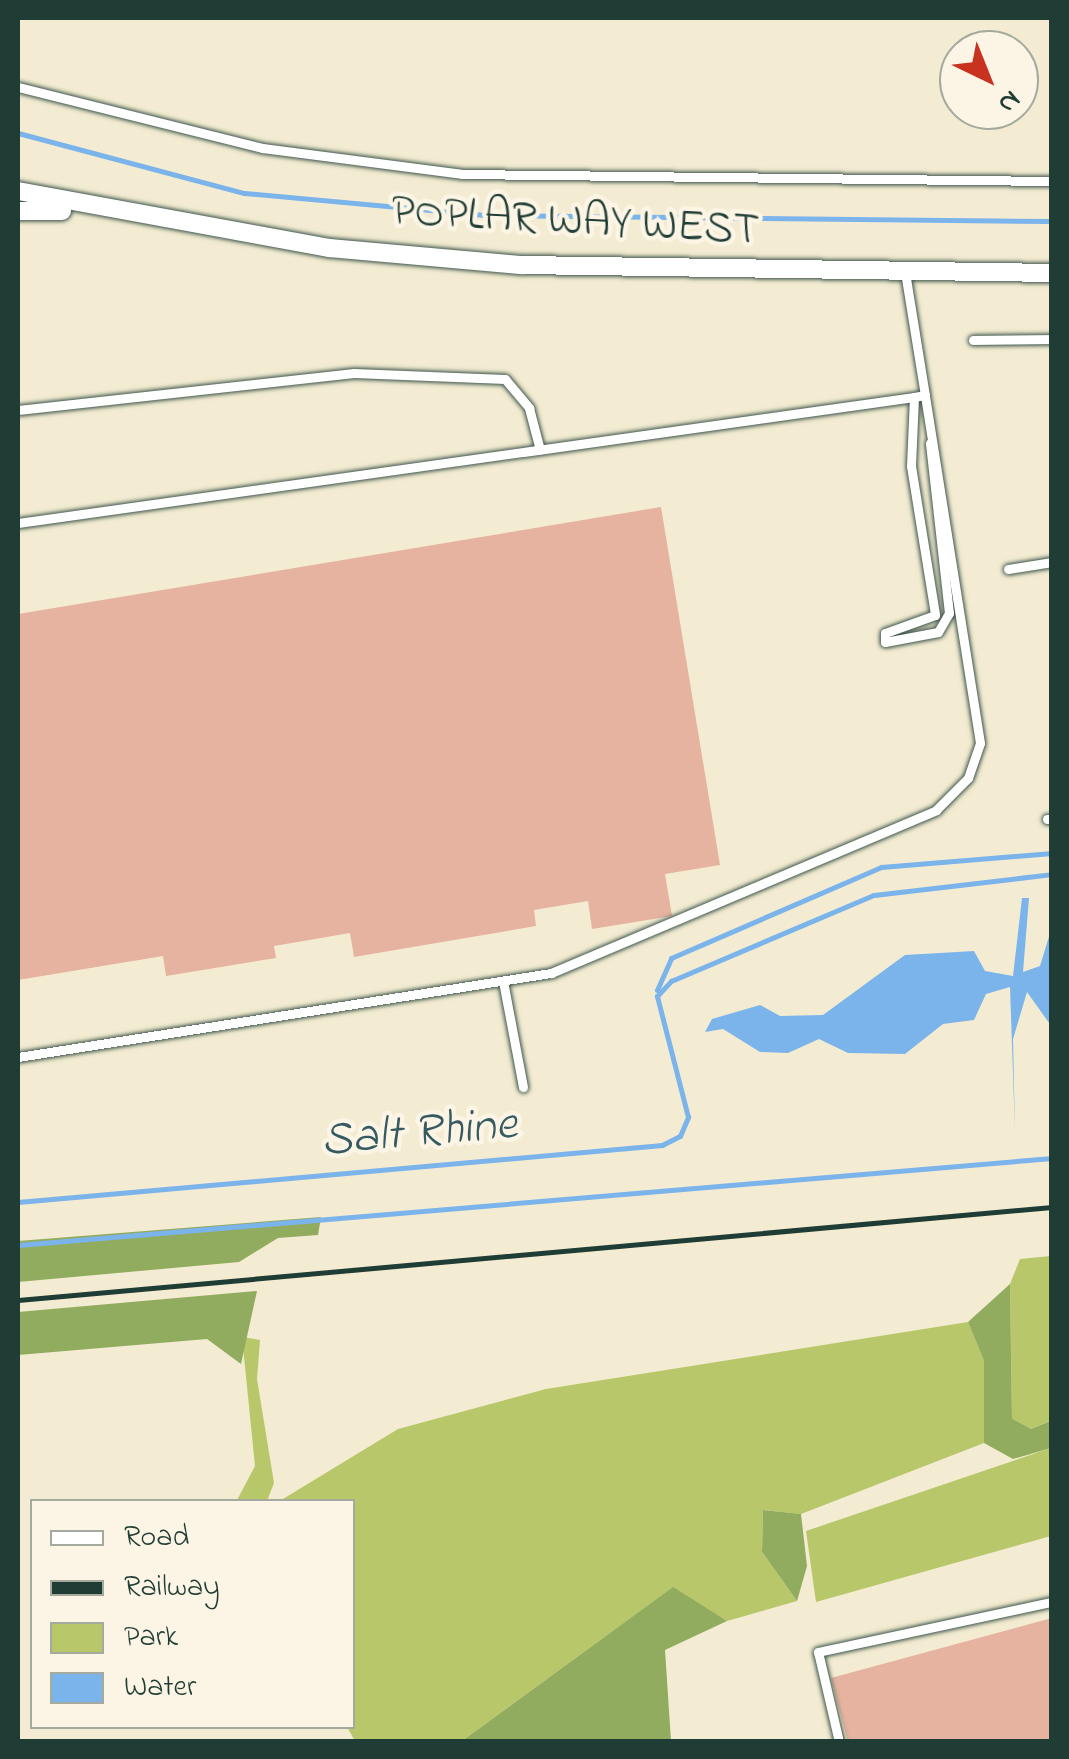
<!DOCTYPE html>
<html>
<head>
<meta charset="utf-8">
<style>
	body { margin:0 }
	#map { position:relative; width:1069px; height:1759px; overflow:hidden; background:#f3ecd2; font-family:"Indie Flower",sans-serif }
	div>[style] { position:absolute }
	.green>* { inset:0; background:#b7c76a }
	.forest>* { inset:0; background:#91ac5e }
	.water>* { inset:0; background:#7bb3eb }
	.stream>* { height:5px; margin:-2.5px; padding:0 2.5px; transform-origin:2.5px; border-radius:2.5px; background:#7bb3eb }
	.building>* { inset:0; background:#e5b39f }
	.roads { filter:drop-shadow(0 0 2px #3f574c) drop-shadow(0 0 2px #3f574c) }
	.lane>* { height:9px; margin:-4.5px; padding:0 4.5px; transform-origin:4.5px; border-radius:4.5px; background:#fff }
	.street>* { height:18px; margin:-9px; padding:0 9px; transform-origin:9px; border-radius:9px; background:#fff }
	.rail>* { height:5px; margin:-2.5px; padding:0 2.5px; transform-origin:2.5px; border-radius:2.5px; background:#1f3d34 }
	span { translate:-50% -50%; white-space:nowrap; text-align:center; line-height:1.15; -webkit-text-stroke:9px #fcf5e5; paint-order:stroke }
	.street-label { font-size:45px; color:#1f3d34 }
	.water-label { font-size:48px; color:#365a62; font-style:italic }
	.frame { position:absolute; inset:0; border:20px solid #1f3d34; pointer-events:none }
	.legend { position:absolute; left:30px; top:1499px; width:325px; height:230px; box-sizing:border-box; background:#fcf5e5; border:2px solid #a4ab9e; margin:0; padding:12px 18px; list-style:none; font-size:30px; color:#1f3d34 }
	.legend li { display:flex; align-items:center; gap:20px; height:50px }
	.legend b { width:50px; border:2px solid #a4ab9e }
	.north { position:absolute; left:939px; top:30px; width:100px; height:100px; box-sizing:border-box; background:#fcf5e5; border:2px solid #a4ab9e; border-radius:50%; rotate:137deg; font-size:28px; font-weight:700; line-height:40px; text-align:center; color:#1f3d34 }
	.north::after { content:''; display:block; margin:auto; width:35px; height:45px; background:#c8321e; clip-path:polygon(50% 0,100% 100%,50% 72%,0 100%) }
</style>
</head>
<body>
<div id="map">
	<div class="green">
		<i style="clip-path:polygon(1051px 1256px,1051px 1420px,1031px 1429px,1012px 1420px,1010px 1284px,1020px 1259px)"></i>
		<i style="clip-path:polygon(968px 1322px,984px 1361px,984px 1443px,801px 1514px,763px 1510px,762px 1552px,797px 1601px,727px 1621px,672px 1588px,462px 1741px,355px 1741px,347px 1727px,352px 1502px,278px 1502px,398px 1429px,546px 1389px)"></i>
		<i style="clip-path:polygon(242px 1337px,260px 1340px,257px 1379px,274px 1483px,267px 1501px,236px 1502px,255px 1466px)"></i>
		<i style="clip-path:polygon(1051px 1448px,1051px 1536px,816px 1602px,806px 1531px)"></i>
	</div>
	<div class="forest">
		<i style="clip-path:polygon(321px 1217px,318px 1235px,278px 1238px,239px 1262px,18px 1282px,18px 1241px)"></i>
		<i style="clip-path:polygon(1010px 1284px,1012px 1419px,1031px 1429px,1052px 1420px,1051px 1448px,1013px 1459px,984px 1443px,984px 1361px,968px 1322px)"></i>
		<i style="clip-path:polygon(257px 1291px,241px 1364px,207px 1339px,18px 1355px,18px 1312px)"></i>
		<i style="clip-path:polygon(763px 1510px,801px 1514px,807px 1566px,797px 1601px,762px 1552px)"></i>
		<i style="clip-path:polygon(673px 1587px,727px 1621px,665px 1650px,671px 1741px,462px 1741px)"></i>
	</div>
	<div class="water">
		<i style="clip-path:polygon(1022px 898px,1029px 898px,1023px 972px,1040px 966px,1051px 930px,1052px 1027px,1027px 992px,1013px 1039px,1015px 1132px,1010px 987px,986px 994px,974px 1020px,943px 1024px,905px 1054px,848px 1053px,819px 1039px,788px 1053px,760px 1052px,723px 1029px,705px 1032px,712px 1019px,760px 1005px,780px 1016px,823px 1015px,905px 955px,974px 951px,985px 971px,1013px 976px)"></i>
	</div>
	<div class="stream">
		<i style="left:18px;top:133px;width:234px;rotate:14.9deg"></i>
		<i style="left:244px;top:193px;width:242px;rotate:5.2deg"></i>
		<i style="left:485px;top:215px;width:567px;rotate:0.61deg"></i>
		<i style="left:657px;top:990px;width:35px;rotate:-66deg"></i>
		<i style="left:671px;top:958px;width:229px;rotate:-23.4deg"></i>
		<i style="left:881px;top:867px;width:172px;rotate:-4.7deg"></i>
		<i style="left:18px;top:1202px;width:647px;rotate:-5.06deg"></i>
		<i style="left:662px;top:1145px;width:20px;rotate:-27deg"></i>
		<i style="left:680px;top:1136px;width:21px;rotate:-67deg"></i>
		<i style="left:688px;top:1117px;width:125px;rotate:-104.4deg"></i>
		<i style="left:657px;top:996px;width:21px;rotate:-47deg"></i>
		<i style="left:671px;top:981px;width:220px;rotate:-23deg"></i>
		<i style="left:874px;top:895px;width:179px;rotate:-6.7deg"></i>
		<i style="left:18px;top:1245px;width:1038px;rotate:-4.81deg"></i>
	</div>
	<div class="building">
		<i style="clip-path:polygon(661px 507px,720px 865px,665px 874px,672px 916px,592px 929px,588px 901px,534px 910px,536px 926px,354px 957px,350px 933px,274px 946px,276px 958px,166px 976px,163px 956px,18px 980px,18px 614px)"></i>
		<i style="clip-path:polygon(1052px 1618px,1052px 1742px,848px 1742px,831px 1678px)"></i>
	</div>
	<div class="roads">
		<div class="lane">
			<i style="left:18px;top:87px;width:252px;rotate:14deg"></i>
			<i style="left:263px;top:148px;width:201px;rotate:7.4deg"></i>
			<i style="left:462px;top:174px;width:590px;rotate:0.68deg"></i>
			<i style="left:905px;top:272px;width:125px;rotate:80.8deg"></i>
			<i style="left:925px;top:395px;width:11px;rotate:170deg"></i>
			<i style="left:914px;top:397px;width:69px;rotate:92.5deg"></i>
			<i style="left:911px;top:466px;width:151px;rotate:80.8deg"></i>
			<i style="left:935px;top:615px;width:53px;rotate:160.2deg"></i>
			<i style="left:885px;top:633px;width:9px;rotate:90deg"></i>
			<i style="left:885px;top:642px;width:54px;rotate:-10.7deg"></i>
			<i style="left:938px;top:632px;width:22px;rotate:-60deg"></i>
			<i style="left:949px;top:613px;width:171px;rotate:-96.4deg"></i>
			<i style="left:973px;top:340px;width:79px;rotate:-0.7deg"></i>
			<i style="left:18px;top:410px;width:338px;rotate:-6.3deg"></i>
			<i style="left:354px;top:373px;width:151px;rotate:2.3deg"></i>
			<i style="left:505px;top:379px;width:38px;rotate:50deg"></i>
			<i style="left:529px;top:408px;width:43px;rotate:75.3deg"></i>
			<i style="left:18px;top:523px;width:905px;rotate:-8deg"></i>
			<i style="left:1008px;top:569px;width:45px;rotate:-9deg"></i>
			<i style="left:1047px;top:819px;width:5px"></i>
			<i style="left:503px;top:981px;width:108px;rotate:79.3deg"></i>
			<i style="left:18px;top:1057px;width:540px;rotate:-8.96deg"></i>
			<i style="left:551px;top:973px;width:418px;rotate:-22.9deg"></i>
			<i style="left:936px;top:810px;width:45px;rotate:-45deg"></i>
			<i style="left:968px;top:778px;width:37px;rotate:-71deg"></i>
			<i style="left:980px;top:743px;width:352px;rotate:-99deg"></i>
			<i style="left:839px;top:1742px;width:92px;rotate:-103.1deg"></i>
			<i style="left:818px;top:1652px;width:239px;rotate:-12.1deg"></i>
		</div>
		<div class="street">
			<i style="left:18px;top:191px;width:317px;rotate:10.4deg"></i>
			<i style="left:330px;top:248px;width:193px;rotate:5.1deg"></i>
			<i style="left:522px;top:265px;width:530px;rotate:0.86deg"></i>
			<i style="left:18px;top:211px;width:44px"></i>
		</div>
	</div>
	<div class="rail">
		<i style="left:18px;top:1300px;width:1038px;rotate:-5.14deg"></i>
	</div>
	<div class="street-label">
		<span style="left:575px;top:223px;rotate:3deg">POPLAR WAY WEST</span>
	</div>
	<div class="water-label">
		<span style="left:419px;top:1134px;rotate:-5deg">Salt Rhine</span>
	</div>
	<div class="frame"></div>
	<ul class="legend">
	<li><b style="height:12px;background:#fff"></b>Road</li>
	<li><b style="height:12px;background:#1f3d34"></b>Railway</li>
	<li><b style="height:28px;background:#b7c76a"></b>Park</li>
	<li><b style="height:28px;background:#7bb3eb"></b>Water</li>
	</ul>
	<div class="north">N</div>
</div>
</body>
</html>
